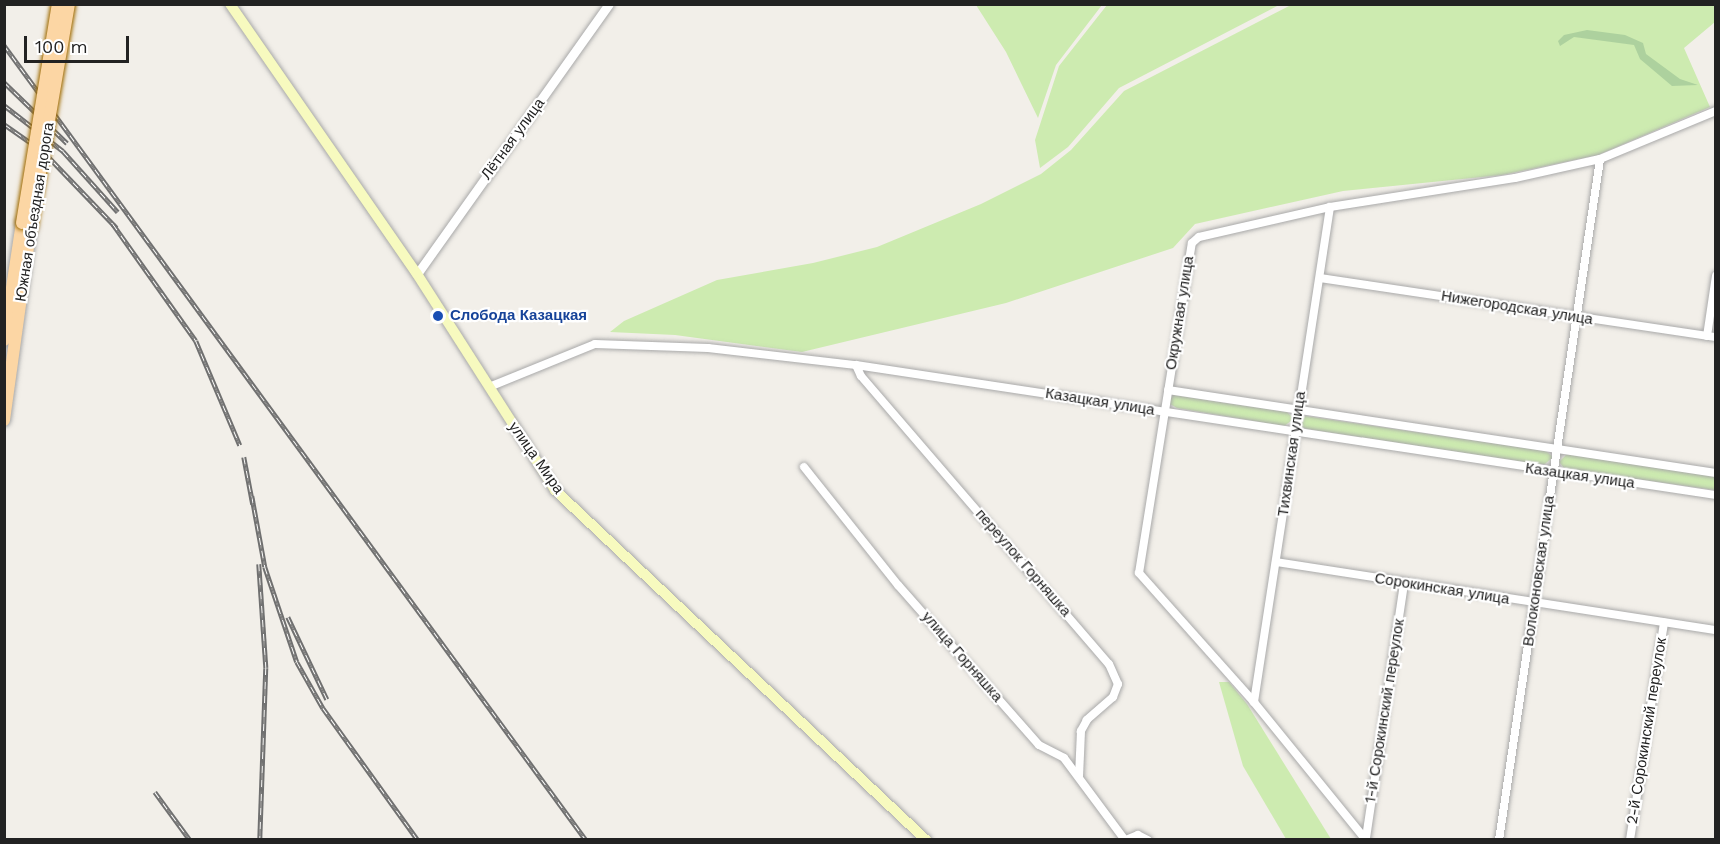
<!DOCTYPE html>
<html>
<head>
<meta charset="utf-8">
<style>
	body { margin:0 }
	#map { position:relative; width:1720px; height:844px; overflow:hidden; background:#f2efe9; font-family:"Work Sans",sans-serif }
	div>[style] { position:absolute }
	.grass>* { inset:0; background:#cdebb0 }
	.forest>* { inset:0; background:#add19e }
	.roads { filter:drop-shadow(0 0 2px #a9a9a9) drop-shadow(0 0 2px #a9a9a9) }
	.minor>* { height:8px; margin:-4px; padding:0 4px; transform-origin:4px; border-radius:4px; background:#fff }
	.tertiary>* { height:9px; margin:-4.5px; padding:0 4.5px; transform-origin:4.5px; border-radius:4.5px; background:#fff }
	.secondary>* { height:10px; margin:-5px; padding:0 5px; transform-origin:5px; border-radius:5px; background:#f7fabf }
	.primary>* { height:12px; margin:-6px; padding:0 6px; transform-origin:6px; border-radius:6px; background:#fcd6a4 }
	.rail>* { height:4.5px; margin-top:-2.25px; transform-origin:0; background:repeating-linear-gradient(90deg,#fff 0 7px,#707070 0 14px); box-sizing:border-box; border-block:2px solid #707070 }
	.bridges { filter:drop-shadow(0 0 2px #a06b00) drop-shadow(0 0 2px #a06b00) }
	.primary-bridge>* { height:12px; margin:-6px; padding:0 6px; transform-origin:6px; border-radius:6px; background:#fcd6a4 }
	.dots>* { width:16px; height:16px; translate:-50% -50%; box-sizing:border-box; border:3px solid #fff; border-radius:50% }
	span { translate:-50% -50%; white-space:nowrap; text-align:center; line-height:1.15; -webkit-text-stroke:4.5px #fff; paint-order:stroke }
	.street-label { font-size:15px; color:#222 }
	.transit-label { font-size:15px; color:#164399; font-weight:700 }
	.left { translate:0 -50%; text-align:left }
	.frame { position:absolute; inset:0; border:6px solid #222; pointer-events:none }
	.scale { position:absolute; left:24px; top:36px; width:105px; height:27px; box-sizing:border-box; border:3px solid #222; border-top:0; padding-left:8px; font-size:18px; line-height:21px; white-space:nowrap; color:#222; -webkit-text-stroke:4px #fff; paint-order:stroke }
</style>
</head>
<body>
<div id="map">
	<div class="grass">
		<i style="clip-path:polygon(976px 5px,1102px 5px,1056px 65px,1038px 118px,1006px 52px)"></i>
		<i style="clip-path:polygon(1107px 5px,1279px 5px,1119px 88px,1068px 147px,1040px 168px,1035px 140px,1059px 66px)"></i>
		<i style="clip-path:polygon(1291px 5px,1715px 5px,1715px 22px,1684px 48px,1710px 107px,1598px 155px,1502px 175px,1343px 191px,1195px 224px,1173px 248px,1006px 303px,802px 352px,675px 335px,610px 332px,624px 321px,717px 280px,813px 263px,877px 247px,981px 204px,1041px 174px,1071px 150px,1124px 91px)"></i>
		<i style="clip-path:polygon(1173px 395px,1287px 412px,1294px 419px,1284px 426px,1177px 408px,1168px 403px)"></i>
		<i style="clip-path:polygon(1305px 416px,1546px 451px,1553px 457px,1545px 464px,1538px 464px,1307px 429px,1300px 426px)"></i>
		<i style="clip-path:polygon(1567px 454px,1715px 476px,1715px 490px,1565px 469px,1559px 462px)"></i>
		<i style="clip-path:polygon(1219px 682px,1229px 682px,1247px 704px,1331px 839px,1286px 839px,1243px 766px)"></i>
	</div>
	<div class="forest">
		<i style="clip-path:polygon(1587px 30px,1625px 35px,1643px 43px,1646px 54px,1680px 79px,1698px 85px,1672px 86px,1640px 59px,1634px 45px,1574px 37px,1560px 46px,1558px 41px,1564px 35px)"></i>
	</div>
	<div class="roads">
		<div class="minor">
			<i style="left:1320px;top:278px;width:400px;rotate:8.5deg"></i>
			<i style="left:1707px;top:336px;width:61px;rotate:-81.5deg"></i>
			<i style="left:856px;top:365px;width:12px;rotate:66deg"></i>
			<i style="left:861px;top:376px;width:380px;rotate:49.3deg"></i>
			<i style="left:1109px;top:664px;width:22px;rotate:66deg"></i>
			<i style="left:1118px;top:684px;width:14px;rotate:111deg"></i>
			<i style="left:1113px;top:697px;width:35px;rotate:139deg"></i>
			<i style="left:1087px;top:720px;width:13px;rotate:119deg"></i>
			<i style="left:1081px;top:731px;width:45px;rotate:92.5deg"></i>
			<i style="left:489px;top:387px;width:114px;rotate:-22.1deg"></i>
			<i style="left:595px;top:344px;width:113px;rotate:2deg"></i>
			<i style="left:708px;top:348px;width:149px;rotate:6.6deg"></i>
			<i style="left:856px;top:365px;width:870px;rotate:8.6deg"></i>
			<i style="left:1168px;top:390px;width:554px;rotate:8.61deg"></i>
			<i style="left:804px;top:467px;width:151px;rotate:51.5deg"></i>
			<i style="left:898px;top:585px;width:213px;rotate:48.6deg"></i>
			<i style="left:1039px;top:745px;width:28px;rotate:27deg"></i>
			<i style="left:1064px;top:758px;width:102px;rotate:53.4deg"></i>
			<i style="left:1276px;top:562px;width:445px;rotate:8.8deg"></i>
			<i style="left:1254px;top:702px;width:501px;rotate:-81.27deg"></i>
			<i style="left:1366px;top:838px;width:258px;rotate:-81.5deg"></i>
			<i style="left:1126px;top:840px;width:13px;rotate:-23deg"></i>
			<i style="left:1138px;top:835px;width:11px;rotate:27deg"></i>
			<i style="left:1366px;top:840px;width:178px;rotate:-129.1deg"></i>
			<i style="left:1254px;top:702px;width:173px;rotate:-131.7deg"></i>
			<i style="left:1139px;top:573px;width:334px;rotate:-80.9deg"></i>
			<i style="left:1192px;top:243px;width:9px;rotate:-41deg"></i>
			<i style="left:1199px;top:237px;width:134px;rotate:-12.9deg"></i>
			<i style="left:1330px;top:207px;width:187px;rotate:-8.9deg"></i>
			<i style="left:1515px;top:178px;width:87px;rotate:-12.6deg"></i>
			<i style="left:1600px;top:159px;width:126px;rotate:-22.5deg"></i>
			<i style="left:1499px;top:840px;width:688px;rotate:-81.56deg"></i>
			<i style="left:1630px;top:840px;width:220px;rotate:-81.1deg"></i>
		</div>
		<div class="tertiary">
			<i style="left:417px;top:274px;width:331px;rotate:-54.6deg"></i>
		</div>
		<div class="secondary">
			<i style="left:230px;top:4px;width:328px;rotate:55.3deg"></i>
			<i style="left:417px;top:274px;width:256px;rotate:57.4deg"></i>
			<i style="left:555px;top:490px;width:510px;rotate:43.33deg"></i>
		</div>
		<div class="primary">
			<i style="left:4px;top:340px;width:118px;rotate:-81.3deg"></i>
			<i style="left:4px;top:420px;width:196px;rotate:-82.1deg"></i>
		</div>
	</div>
	<div class="rail">
		<i style="left:4px;top:45px;width:985px;rotate:53.79deg"></i>
		<i style="left:4px;top:82px;width:88px;rotate:44.1deg"></i>
		<i style="left:4px;top:105px;width:75px;rotate:37.9deg"></i>
		<i style="left:63px;top:151px;width:82px;rotate:48deg"></i>
		<i style="left:4px;top:124px;width:49px;rotate:35deg"></i>
		<i style="left:44px;top:152px;width:105px;rotate:46.2deg"></i>
		<i style="left:113px;top:224px;width:143px;rotate:54.6deg"></i>
		<i style="left:196px;top:341px;width:113px;rotate:67.1deg"></i>
		<i style="left:244px;top:457px;width:48px;rotate:79.2deg"></i>
		<i style="left:252px;top:496px;width:72px;rotate:79.6deg"></i>
		<i style="left:265px;top:567px;width:100px;rotate:71.4deg"></i>
		<i style="left:297px;top:662px;width:53px;rotate:60.5deg"></i>
		<i style="left:323px;top:708px;width:163px;rotate:54.3deg"></i>
		<i style="left:259px;top:564px;width:104px;rotate:86.1deg"></i>
		<i style="left:266px;top:668px;width:172px;rotate:92deg"></i>
		<i style="left:288px;top:617px;width:91px;rotate:64.6deg"></i>
		<i style="left:155px;top:792px;width:59px;rotate:53.9deg"></i>
	</div>
	<div class="bridges">
		<div class="primary-bridge">
			<i style="left:22px;top:223px;width:222px;rotate:-80.7deg"></i>
			<i style="left:31px;top:226px;width:225px;rotate:-80.3deg"></i>
		</div>
	</div>
	<div class="dots">
		<i style="left:438px;top:316px;background:#1a4fb4"></i>
	</div>
	<div class="street-label">
		<span style="left:513px;top:139px;rotate:-54deg">Лётная улица</span>
		<span style="left:35px;top:212px;rotate:-81deg">Южная объездная дорога</span>
		<span style="left:1517px;top:308px;rotate:9deg">Нижегородская улица</span>
		<span style="left:1180px;top:313px;rotate:-81deg">Окружная улица</span>
		<span style="left:1100px;top:402px;rotate:9deg">Казацкая улица</span>
		<span style="left:1292px;top:454px;rotate:-82deg">Тихвинская улица</span>
		<span style="left:536px;top:458px;rotate:55deg">улица Мира</span>
		<span style="left:1580px;top:476px;rotate:8deg">Казацкая улица</span>
		<span style="left:1023px;top:563px;rotate:49deg">переулок Горняшка</span>
		<span style="left:1539px;top:571px;rotate:-82deg">Волоконовская улица</span>
		<span style="left:1442px;top:589px;rotate:9deg">Сорокинская улица</span>
		<span style="left:962px;top:657px;rotate:49deg">улица Горняшка</span>
		<span style="left:1385px;top:711px;rotate:-81deg">1-й Сорокинский переулок</span>
		<span style="left:1647px;top:731px;rotate:-81deg">2-й Сорокинский переулок</span>
	</div>
	<div class="transit-label">
		<span class="left" style="left:450px;top:316px">Слобода Казацкая</span>
	</div>
	<div class="frame"></div>
	<div class="scale">100 m</div>
</div>
</body>
</html>
